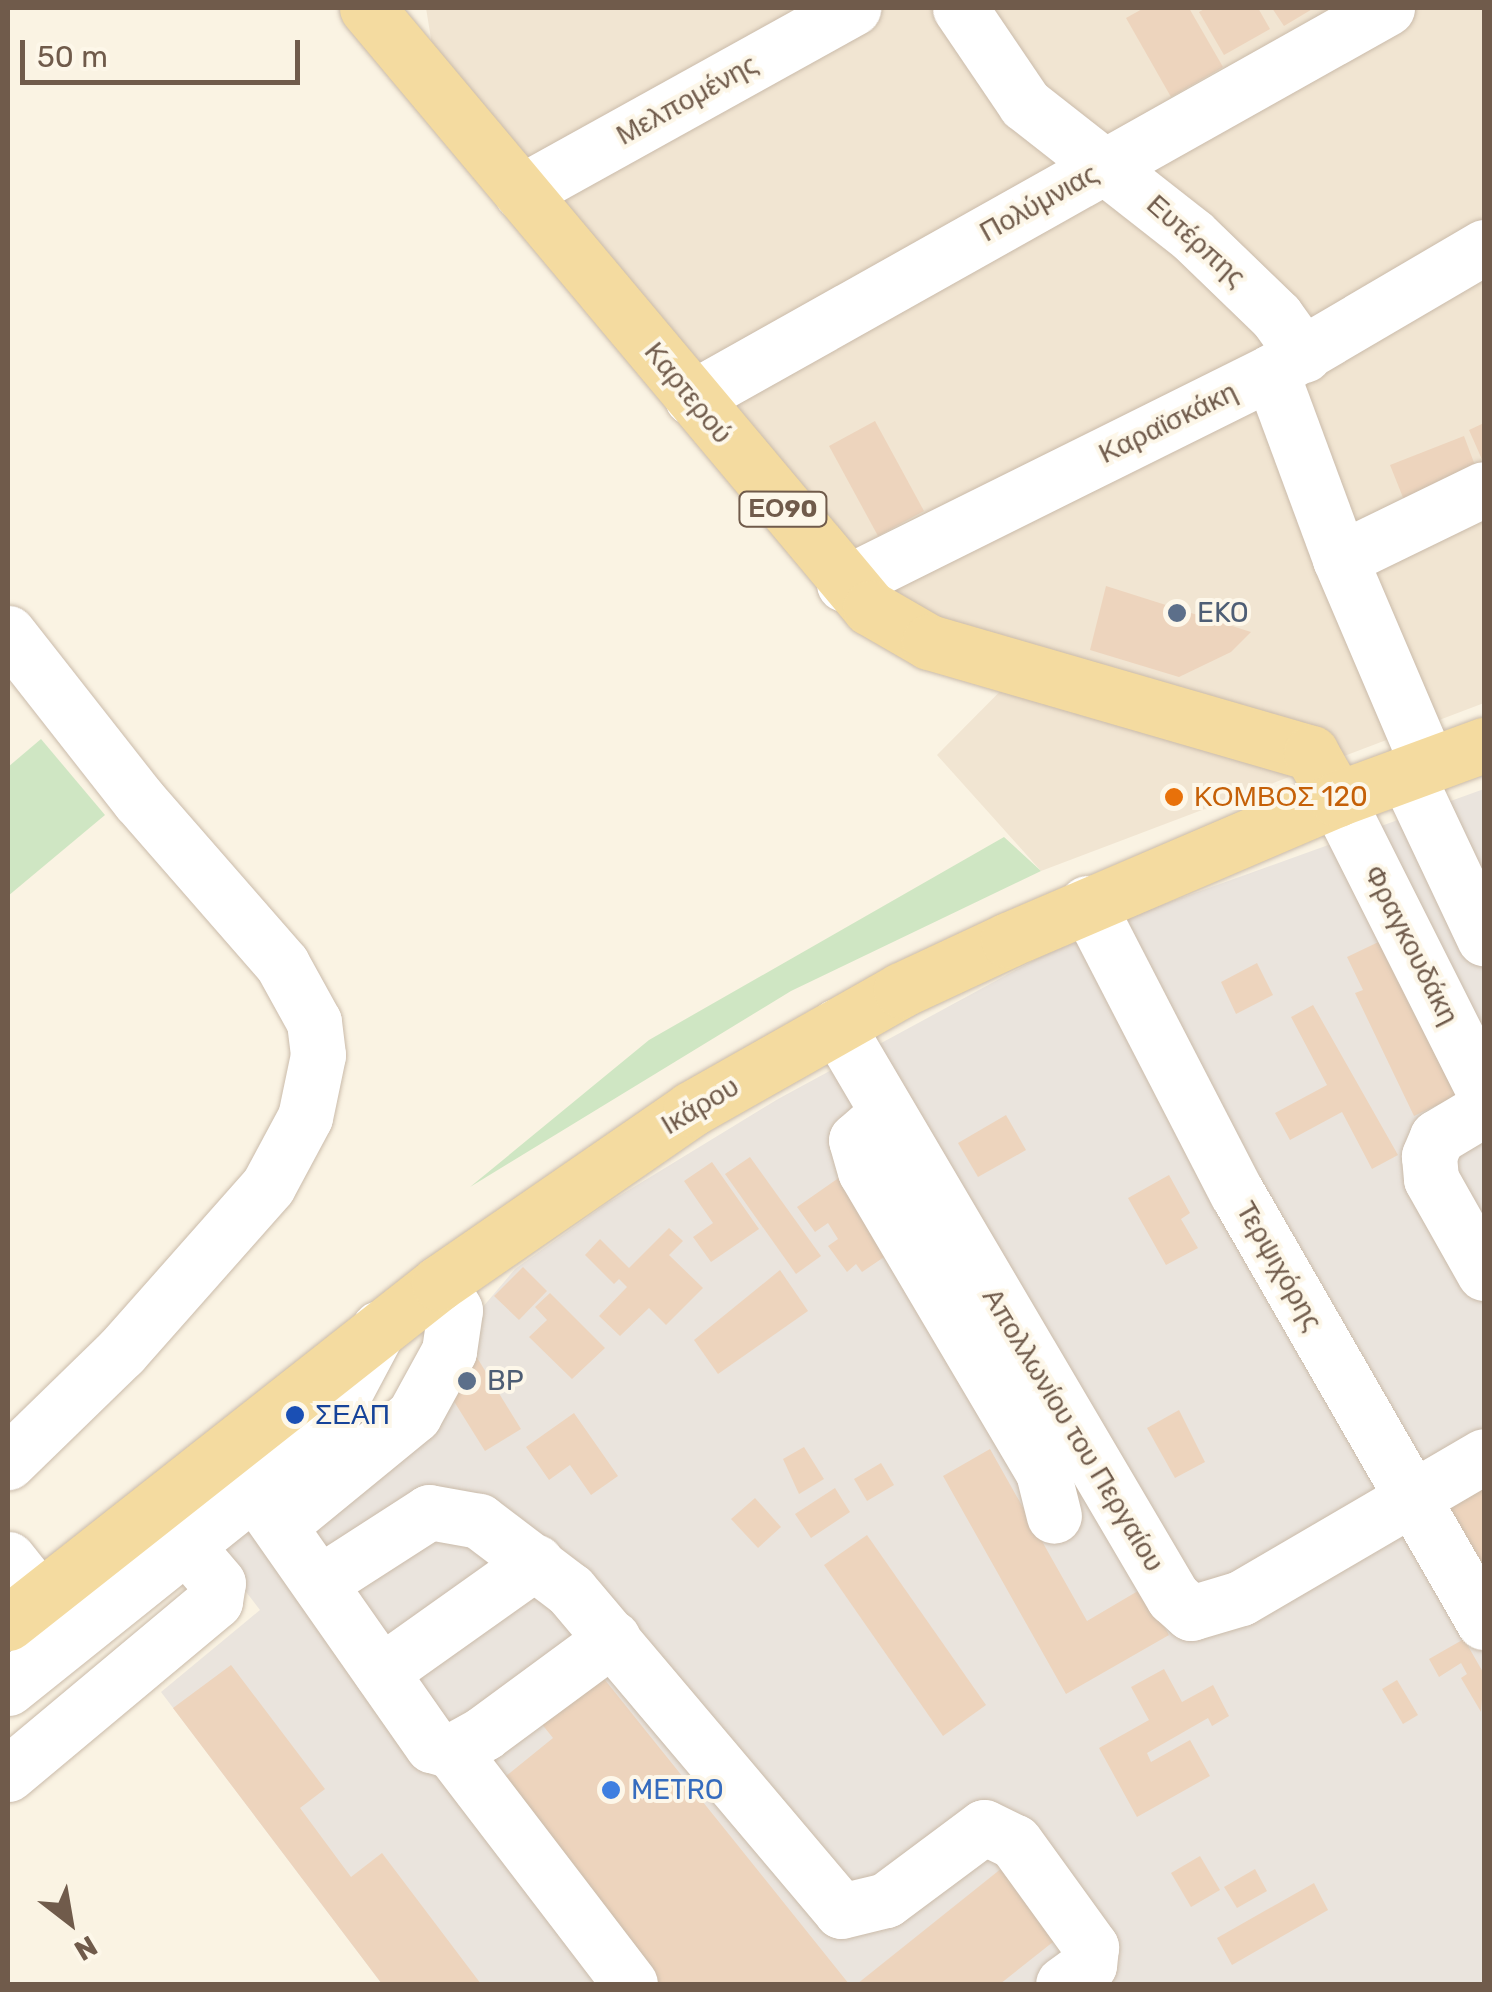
<!DOCTYPE html>
<html>
<head>
<meta charset="utf-8">
<style>
	body { margin:0 }
	#map { position:relative; width:1492px; height:1992px; overflow:hidden; background:#faf3e3; font-family:Rubik,sans-serif }
	div>[style] { position:absolute }
	.residential>* { inset:0; background:#f1e5d2 }
	.industrial>* { inset:0; background:#eae4dd }
	.green>* { inset:0; background:#cfe6c3 }
	.building>* { inset:0; background:#edd4bd }
	.roads { filter:drop-shadow(0 0 2px #cabbaa) drop-shadow(0 0 2px #cabbaa) }
	.minor>* { height:55px; margin:-27.5px; padding:0 27.5px; transform-origin:27.5px; border-radius:27.5px; background:#fff }
	.major>* { height:55px; margin:-27.5px; padding:0 27.5px; transform-origin:27.5px; border-radius:27.5px; background:#f4dba0 }
	.dots>* { width:28px; height:28px; translate:-50% -50%; box-sizing:border-box; border:5px solid #fdf7e9; border-radius:50% }
	span { translate:-50% -50%; white-space:nowrap; text-align:center; line-height:1.15; -webkit-text-stroke:8px #fdf7e9; paint-order:stroke }
	.shield-label span { padding:2px 8px; background:#fdf7e9; border:2px solid; border-radius:8px; -webkit-text-stroke-width:0 }
	.shield-label { font-size:25px; color:#705b4b; font-weight:700 }
	.street-label { font-size:28px; color:#705b4b }
	.service-label { font-size:28px; color:#4e5e75 }
	.left { translate:0 -50%; text-align:left }
	.food-label { font-size:28px; color:#c56008 }
	.transit-label { font-size:28px; color:#164399 }
	.shop-label { font-size:28px; color:#366cbe }
	.frame { position:absolute; inset:0; border:10px solid #705b4b; pointer-events:none }
	.north { position:absolute; left:20px; top:1872px; width:100px; height:100px; -webkit-text-stroke:8px #fdf7e9; paint-order:stroke; rotate:149deg; font-size:28px; font-weight:700; line-height:40px; text-align:center; color:#705b4b }
	.north::after { content:''; display:block; margin:auto; width:35px; height:45px; background:#705b4b; clip-path:polygon(50% 0,100% 100%,50% 72%,0 100%) }
	.scale { position:absolute; left:20px; top:40px; width:280px; height:45px; box-sizing:border-box; border:5px solid #705b4b; border-top:0; padding-left:12px; font-size:30px; line-height:35px; white-space:nowrap; color:#705b4b; -webkit-text-stroke:8px #fdf7e9; paint-order:stroke }
</style>
</head>
<body>
<div id="map">
	<div class="residential">
		<i style="clip-path:polygon(426px 8px,1484px 8px,1484px 703px,1041px 871px,937px 755px,1033px 658px,916px 617px,873px 586px,433px 51px)"></i>
	</div>
	<div class="industrial">
		<i style="clip-path:polygon(1484px 789px,1484px 1984px,382px 1984px,161px 1692px,260px 1610px,216px 1553px,397px 1408px,515px 1269px,606px 1204px,778px 1099px,1086px 932px)"></i>
	</div>
	<div class="green">
		<i style="clip-path:polygon(41px 739px,105px 815px,8px 896px,8px 767px)"></i>
		<i style="clip-path:polygon(1004px 837px,1041px 871px,791px 991px,470px 1187px,649px 1040px)"></i>
	</div>
	<div class="building">
		<i style="clip-path:polygon(1144px 8px,1189px 8px,1223px 67px,1171px 97px,1126px 18px)"></i>
		<i style="clip-path:polygon(1206px 8px,1258px 8px,1270px 29px,1224px 55px,1199px 12px)"></i>
		<i style="clip-path:polygon(1272px 8px,1314px 8px,1284px 26px)"></i>
		<i style="clip-path:polygon(875px 421px,924px 511px,878px 536px,829px 446px)"></i>
		<i style="clip-path:polygon(1484px 423px,1484px 464px,1469px 430px)"></i>
		<i style="clip-path:polygon(1464px 436px,1479px 476px,1406px 505px,1390px 465px)"></i>
		<i style="clip-path:polygon(1106px 586px,1251px 632px,1231px 652px,1179px 677px,1090px 650px)"></i>
		<i style="clip-path:polygon(1391px 936px,1461px 1094px,1414px 1116px,1355px 993px,1363px 990px,1347px 957px)"></i>
		<i style="clip-path:polygon(1257px 963px,1273px 995px,1236px 1014px,1221px 982px)"></i>
		<i style="clip-path:polygon(1313px 1005px,1398px 1155px,1372px 1169px,1342px 1112px,1290px 1140px,1275px 1113px,1327px 1085px,1291px 1017px)"></i>
		<i style="clip-path:polygon(1006px 1115px,1026px 1150px,978px 1177px,958px 1143px)"></i>
		<i style="clip-path:polygon(750px 1157px,821px 1256px,796px 1274px,725px 1174px)"></i>
		<i style="clip-path:polygon(712px 1162px,759px 1229px,711px 1262px,693px 1237px,713px 1223px,684px 1181px)"></i>
		<i style="clip-path:polygon(1169px 1175px,1190px 1213px,1181px 1219px,1198px 1248px,1166px 1265px,1128px 1198px)"></i>
		<i style="clip-path:polygon(840px 1177px,893px 1251px,862px 1272px,856px 1264px,847px 1272px,828px 1246px,838px 1239px,828px 1223px,815px 1232px,797px 1207px)"></i>
		<i style="clip-path:polygon(669px 1228px,683px 1241px,669px 1255px,703px 1288px,666px 1325px,649px 1308px,620px 1336px,599px 1316px,627px 1287px,619px 1279px,614px 1284px,585px 1255px,600px 1239px,629px 1268px)"></i>
		<i style="clip-path:polygon(523px 1267px,547px 1291px,519px 1320px,494px 1296px)"></i>
		<i style="clip-path:polygon(780px 1270px,808px 1311px,718px 1374px,694px 1340px)"></i>
		<i style="clip-path:polygon(550px 1293px,605px 1348px,572px 1379px,529px 1337px,547px 1320px,535px 1307px)"></i>
		<i style="clip-path:polygon(476px 1356px,521px 1429px,485px 1451px,440px 1379px)"></i>
		<i style="clip-path:polygon(1179px 1410px,1205px 1462px,1175px 1478px,1147px 1428px)"></i>
		<i style="clip-path:polygon(574px 1413px,618px 1476px,591px 1495px,570px 1465px,549px 1480px,526px 1447px)"></i>
		<i style="clip-path:polygon(804px 1447px,824px 1479px,799px 1494px,783px 1459px)"></i>
		<i style="clip-path:polygon(990px 1449px,1087px 1621px,1143px 1588px,1169px 1635px,1066px 1694px,943px 1476px)"></i>
		<i style="clip-path:polygon(881px 1463px,894px 1485px,867px 1501px,854px 1479px)"></i>
		<i style="clip-path:polygon(1484px 1475px,1484px 1578px,1433px 1503px)"></i>
		<i style="clip-path:polygon(835px 1488px,850px 1512px,811px 1538px,795px 1514px)"></i>
		<i style="clip-path:polygon(755px 1498px,781px 1527px,758px 1548px,731px 1519px)"></i>
		<i style="clip-path:polygon(867px 1535px,986px 1705px,943px 1736px,824px 1565px)"></i>
		<i style="clip-path:polygon(1464px 1639px,1484px 1674px,1481px 1712px,1461px 1678px,1467px 1674px,1461px 1663px,1439px 1677px,1429px 1659px)"></i>
		<i style="clip-path:polygon(231px 1665px,325px 1789px,300px 1808px,351px 1877px,382px 1853px,481px 1984px,382px 1984px,173px 1708px)"></i>
		<i style="clip-path:polygon(1164px 1669px,1182px 1702px,1213px 1685px,1229px 1716px,1212px 1726px,1208px 1718px,1147px 1753px,1151px 1762px,1190px 1740px,1210px 1776px,1137px 1817px,1099px 1748px,1149px 1720px,1131px 1687px)"></i>
		<i style="clip-path:polygon(597px 1670px,849px 1984px,655px 1984px,495px 1785px,553px 1738px,537px 1718px)"></i>
		<i style="clip-path:polygon(1397px 1680px,1418px 1715px,1403px 1724px,1382px 1689px)"></i>
		<i style="clip-path:polygon(1200px 1856px,1220px 1890px,1191px 1907px,1171px 1873px)"></i>
		<i style="clip-path:polygon(1002px 1868px,1058px 1938px,1000px 1984px,857px 1984px)"></i>
		<i style="clip-path:polygon(1255px 1869px,1267px 1891px,1237px 1908px,1224px 1887px)"></i>
		<i style="clip-path:polygon(1314px 1883px,1328px 1910px,1232px 1965px,1217px 1938px)"></i>
	</div>
	<div class="roads">
		<div class="minor">
			<i style="left:960px;top:8px;width:116px;rotate:55.9deg"></i>
			<i style="left:1025px;top:104px;width:212px;rotate:38.1deg"></i>
			<i style="left:1192px;top:235px;width:117px;rotate:44deg"></i>
			<i style="left:1276px;top:316px;width:48px;rotate:54.3deg"></i>
			<i style="left:521px;top:192px;width:380px;rotate:-29deg"></i>
			<i style="left:1271px;top:372px;width:199px;rotate:69.7deg"></i>
			<i style="left:1340px;top:559px;width:224px;rotate:66.9deg"></i>
			<i style="left:692px;top:398px;width:797px;rotate:-29.3deg"></i>
			<i style="left:1340px;top:559px;width:160px;rotate:-25.9deg"></i>
			<i style="left:844px;top:584px;width:477px;rotate:-26.4deg"></i>
			<i style="left:1271px;top:372px;width:247px;rotate:-30.4deg"></i>
			<i style="left:8px;top:633px;width:212px;rotate:51.9deg"></i>
			<i style="left:139px;top:800px;width:218px;rotate:48.9deg"></i>
			<i style="left:282px;top:964px;width:66px;rotate:61.1deg"></i>
			<i style="left:314px;top:1022px;width:33px;rotate:83deg"></i>
			<i style="left:318px;top:1055px;width:63px;rotate:101.8deg"></i>
			<i style="left:305px;top:1117px;width:78px;rotate:118.2deg"></i>
			<i style="left:268px;top:1186px;width:222px;rotate:131.5deg"></i>
			<i style="left:121px;top:1352px;width:158px;rotate:135.8deg"></i>
			<i style="left:1406px;top:773px;width:183px;rotate:64.7deg"></i>
			<i style="left:1337px;top:799px;width:327px;rotate:63.3deg"></i>
			<i style="left:1087px;top:903px;width:326px;rotate:62.7deg"></i>
			<i style="left:1237px;top:1193px;width:495px;rotate:60.1deg"></i>
			<i style="left:837px;top:1026px;width:663px;rotate:59.53deg"></i>
			<i style="left:1173px;top:1597px;width:24px;rotate:42deg"></i>
			<i style="left:1191px;top:1613px;width:52px;rotate:-16.7deg"></i>
			<i style="left:1241px;top:1598px;width:281px;rotate:-30.3deg"></i>
			<i style="left:1484px;top:1109px;width:55px;rotate:149.2deg"></i>
			<i style="left:1437px;top:1137px;width:21px;rotate:113deg"></i>
			<i style="left:1429px;top:1156px;width:23px;rotate:85deg"></i>
			<i style="left:1431px;top:1179px;width:108px;rotate:60.6deg"></i>
			<i style="left:887px;top:1113px;width:41px;rotate:138.9deg"></i>
			<i style="left:856px;top:1140px;width:32px;rotate:74deg"></i>
			<i style="left:865px;top:1171px;width:350px;rotate:59.4deg"></i>
			<i style="left:1043px;top:1472px;width:45px;rotate:76deg"></i>
			<i style="left:256px;top:1494px;width:307px;rotate:55deg"></i>
			<i style="left:432px;top:1745px;width:21px;rotate:17deg"></i>
			<i style="left:452px;top:1751px;width:37px;rotate:-29deg"></i>
			<i style="left:484px;top:1733px;width:160px;rotate:-36.4deg"></i>
			<i style="left:281px;top:1524px;width:172px;rotate:-39.3deg"></i>
			<i style="left:414px;top:1415px;width:73px;rotate:-61.3deg"></i>
			<i style="left:449px;top:1351px;width:41px;rotate:-81.7deg"></i>
			<i style="left:455px;top:1310px;width:31px;rotate:-121deg"></i>
			<i style="left:8px;top:1559px;width:50px;rotate:51.5deg"></i>
			<i style="left:319px;top:1583px;width:131px;rotate:-32.8deg"></i>
			<i style="left:429px;top:1512px;width:51px;rotate:10.2deg"></i>
			<i style="left:479px;top:1521px;width:114px;rotate:37.2deg"></i>
			<i style="left:570px;top:1590px;width:420px;rotate:49.8deg"></i>
			<i style="left:841px;top:1911px;width:46px;rotate:-13.7deg"></i>
			<i style="left:886px;top:1900px;width:122px;rotate:-36.7deg"></i>
			<i style="left:984px;top:1827px;width:34px;rotate:26deg"></i>
			<i style="left:1015px;top:1842px;width:130px;rotate:54.1deg"></i>
			<i style="left:1091px;top:1947px;width:18px;rotate:96deg"></i>
			<i style="left:1089px;top:1965px;width:32px;rotate:144deg"></i>
			<i style="left:381px;top:1672px;width:190px;rotate:-35.4deg"></i>
			<i style="left:8px;top:1688px;width:401px;rotate:-38.7deg"></i>
			<i style="left:321px;top:1437px;width:123px;rotate:-62deg"></i>
			<i style="left:452px;top:1751px;width:293px;rotate:52.6deg"></i>
			<i style="left:8px;top:1774px;width:270px;rotate:-39.9deg"></i>
			<i style="left:215px;top:1601px;width:18px;rotate:-81deg"></i>
			<i style="left:218px;top:1583px;width:45px;rotate:-130.5deg"></i>
		</div>
		<div class="major">
			<i style="left:367px;top:8px;width:783px;rotate:50.03deg"></i>
			<i style="left:870px;top:608px;width:68px;rotate:30deg"></i>
			<i style="left:929px;top:642px;width:398px;rotate:16.2deg"></i>
			<i style="left:1311px;top:753px;width:53px;rotate:60.5deg"></i>
			<i style="left:8px;top:1623px;width:549px;rotate:-38.27deg"></i>
			<i style="left:439px;top:1283px;width:306px;rotate:-34.6deg"></i>
			<i style="left:691px;top:1109px;width:241px;rotate:-29.5deg"></i>
			<i style="left:901px;top:990px;width:118px;rotate:-25deg"></i>
			<i style="left:1008px;top:940px;width:358px;rotate:-23.2deg"></i>
			<i style="left:1337px;top:799px;width:157px;rotate:-20.2deg"></i>
		</div>
	</div>
	<div class="dots">
		<i style="left:1177px;top:613px;background:#5c6f8a"></i>
		<i style="left:1174px;top:797px;background:#e8710a"></i>
		<i style="left:467px;top:1381px;background:#5c6f8a"></i>
		<i style="left:295px;top:1415px;background:#1a4fb4"></i>
		<i style="left:611px;top:1790px;background:#3f7fe0"></i>
	</div>
	<div class="shield-label">
		<span style="left:783px;top:509px">ΕΟ90</span>
	</div>
	<div class="street-label">
		<span style="left:687px;top:100px;rotate:-29deg">Μελπομένης</span>
		<span style="left:1039px;top:203px;rotate:-29deg">Πολύμνιας</span>
		<span style="left:1196px;top:241px;rotate:42deg">Ευτέρπης</span>
		<span style="left:688px;top:393px;rotate:51deg">Καρτερού</span>
		<span style="left:1168px;top:423px;rotate:-26deg">Καραϊσκάκη</span>
		<span style="left:1411px;top:945px;rotate:63deg">Φραγκουδάκη</span>
		<span style="left:700px;top:1106px;rotate:-31deg">Ικάρου</span>
		<span style="left:1279px;top:1266px;rotate:60deg">Τερψιχόρης</span>
		<span style="left:1073px;top:1430px;rotate:59deg">Απολλωνίου του Περγαίου</span>
	</div>
	<div class="service-label">
		<span class="left" style="left:1197px;top:613px">EKO</span>
		<span class="left" style="left:487px;top:1381px">BP</span>
	</div>
	<div class="food-label">
		<span class="left" style="left:1194px;top:797px">ΚΟΜΒΟΣ 120</span>
	</div>
	<div class="transit-label">
		<span class="left" style="left:315px;top:1415px">ΣΕΑΠ</span>
	</div>
	<div class="shop-label">
		<span class="left" style="left:631px;top:1790px">METRO</span>
	</div>
	<div class="frame"></div>
	<div class="north">N</div>
	<div class="scale">50 m</div>
</div>
</body>
</html>
